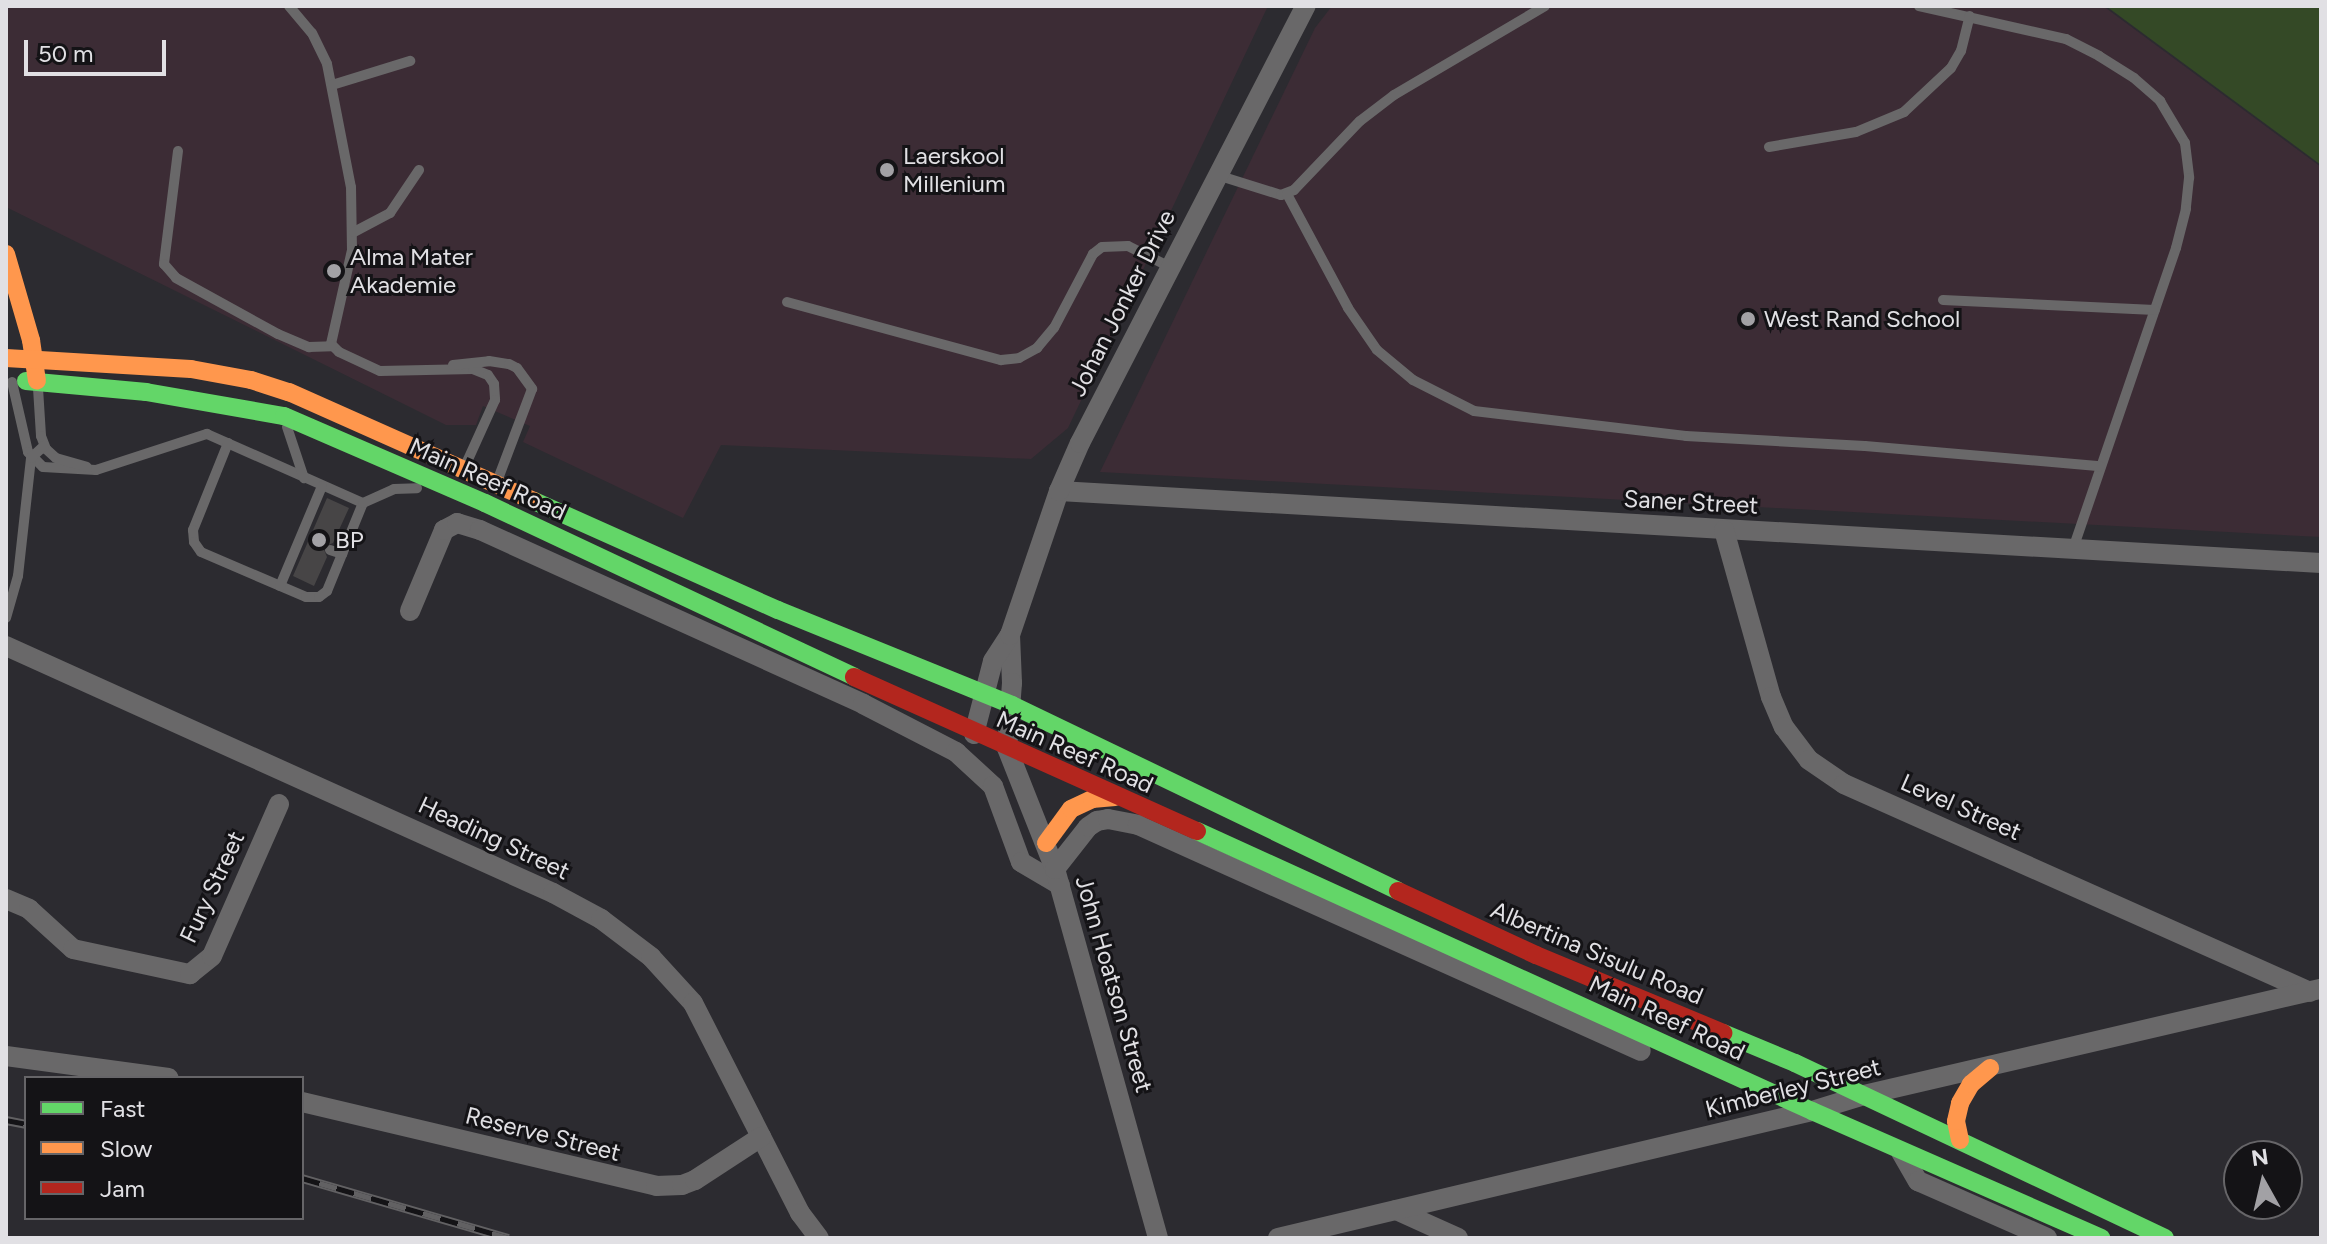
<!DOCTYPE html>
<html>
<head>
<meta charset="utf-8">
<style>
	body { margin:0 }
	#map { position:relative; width:2327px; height:1244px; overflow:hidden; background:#2c2b30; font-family:Figtree,sans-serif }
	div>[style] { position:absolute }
	.education>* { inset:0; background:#3c2c35 }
	.green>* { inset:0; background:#344926 }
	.building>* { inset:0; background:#474546 }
	.lane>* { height:10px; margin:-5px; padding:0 5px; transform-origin:5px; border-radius:5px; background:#696869 }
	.street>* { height:20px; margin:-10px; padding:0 10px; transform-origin:10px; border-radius:10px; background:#696869 }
	.fast>* { height:18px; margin:-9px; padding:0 9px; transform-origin:9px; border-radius:9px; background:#63d668 }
	.slow>* { height:18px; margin:-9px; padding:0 9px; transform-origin:9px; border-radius:9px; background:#ff974d }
	.jam>* { height:18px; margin:-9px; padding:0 9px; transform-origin:9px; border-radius:9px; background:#b3261e }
	.rail>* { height:9px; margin-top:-4.5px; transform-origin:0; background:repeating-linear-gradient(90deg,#141316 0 18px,#626163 0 36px); box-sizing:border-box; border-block:2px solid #626163 }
	.dots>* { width:22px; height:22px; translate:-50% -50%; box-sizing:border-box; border:4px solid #141316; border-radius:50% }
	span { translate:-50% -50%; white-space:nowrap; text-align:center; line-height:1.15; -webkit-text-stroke:6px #141316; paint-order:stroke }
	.poi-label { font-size:24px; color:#e1e0e4 }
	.left { translate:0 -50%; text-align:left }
	.street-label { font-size:24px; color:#e1e0e4 }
	.frame { position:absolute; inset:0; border:8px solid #e1e0e4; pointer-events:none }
	.legend { position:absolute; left:24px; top:1076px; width:280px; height:144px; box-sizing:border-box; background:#141316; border:2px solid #666568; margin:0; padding:10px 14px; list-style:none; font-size:24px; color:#e1e0e4 }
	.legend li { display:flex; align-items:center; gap:16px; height:40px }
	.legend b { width:40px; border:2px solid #666568 }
	.north { position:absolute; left:2223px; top:1140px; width:80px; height:80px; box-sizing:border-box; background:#141316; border:2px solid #666568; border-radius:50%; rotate:352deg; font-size:22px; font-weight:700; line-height:32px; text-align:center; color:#e1e0e4 }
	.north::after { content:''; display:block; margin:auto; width:28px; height:36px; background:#a2a1a5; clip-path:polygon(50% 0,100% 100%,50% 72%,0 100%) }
	.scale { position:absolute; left:24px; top:40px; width:142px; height:36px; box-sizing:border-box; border:4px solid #e1e0e4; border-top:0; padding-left:10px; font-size:24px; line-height:28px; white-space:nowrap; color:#e1e0e4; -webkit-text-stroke:6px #141316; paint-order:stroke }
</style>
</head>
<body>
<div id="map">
	<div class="education">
		<i style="clip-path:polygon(6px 6px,1268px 6px,1068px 428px,1031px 459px,721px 445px,683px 518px,523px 442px,530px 426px,483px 406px,476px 425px,446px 425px,6px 207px)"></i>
		<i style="clip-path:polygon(1332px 6px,2103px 6px,2321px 167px,2321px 537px,1100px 472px,1315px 28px)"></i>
	</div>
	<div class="green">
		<i style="clip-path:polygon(2106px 6px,2321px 6px,2321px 165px)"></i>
	</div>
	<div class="building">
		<i style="clip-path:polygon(327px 498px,349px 508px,333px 543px,323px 547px,327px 557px,314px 586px,293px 576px)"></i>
	</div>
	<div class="lane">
		<i style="left:289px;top:6px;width:35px;rotate:50deg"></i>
		<i style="left:312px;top:33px;width:34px;rotate:64deg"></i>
		<i style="left:327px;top:64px;width:125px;rotate:79deg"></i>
		<i style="left:351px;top:187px;width:63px;rotate:89.1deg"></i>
		<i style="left:352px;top:250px;width:96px;rotate:102.6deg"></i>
		<i style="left:331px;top:344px;width:11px;rotate:45deg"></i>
		<i style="left:339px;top:352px;width:45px;rotate:24.9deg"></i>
		<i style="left:380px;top:371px;width:93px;rotate:-1.2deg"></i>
		<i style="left:473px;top:369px;width:16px;rotate:22deg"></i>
		<i style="left:488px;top:375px;width:11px;rotate:56deg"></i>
		<i style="left:494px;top:384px;width:16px;rotate:86deg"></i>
		<i style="left:495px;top:400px;width:72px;rotate:114.4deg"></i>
		<i style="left:1919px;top:6px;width:151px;rotate:12.7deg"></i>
		<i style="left:2066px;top:39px;width:37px;rotate:27deg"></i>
		<i style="left:2099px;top:56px;width:41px;rotate:32.2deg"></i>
		<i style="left:2134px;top:78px;width:35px;rotate:41deg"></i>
		<i style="left:2160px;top:101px;width:49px;rotate:59.2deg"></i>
		<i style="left:2185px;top:143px;width:35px;rotate:83deg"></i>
		<i style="left:2189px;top:178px;width:31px;rotate:96deg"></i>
		<i style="left:2186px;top:209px;width:40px;rotate:104.4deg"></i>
		<i style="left:2176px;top:248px;width:318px;rotate:108.9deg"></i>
		<i style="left:332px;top:85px;width:82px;rotate:-17.1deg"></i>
		<i style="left:1769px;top:147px;width:88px;rotate:-9.8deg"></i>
		<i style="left:1856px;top:132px;width:52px;rotate:-22.6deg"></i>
		<i style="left:1904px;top:112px;width:64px;rotate:-43.1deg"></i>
		<i style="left:1951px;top:68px;width:20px;rotate:-60deg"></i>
		<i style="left:1961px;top:51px;width:36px;rotate:-76deg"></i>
		<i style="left:178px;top:151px;width:114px;rotate:97.1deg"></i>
		<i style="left:164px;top:264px;width:18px;rotate:49deg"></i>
		<i style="left:176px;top:278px;width:116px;rotate:28.8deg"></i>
		<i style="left:278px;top:334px;width:34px;rotate:23deg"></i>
		<i style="left:309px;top:347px;width:23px;rotate:-2deg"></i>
		<i style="left:1217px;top:175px;width:67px;rotate:17.4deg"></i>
		<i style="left:1281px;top:195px;width:14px;rotate:-21deg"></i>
		<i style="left:1294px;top:190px;width:95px;rotate:-46.3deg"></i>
		<i style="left:1360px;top:121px;width:43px;rotate:-37.4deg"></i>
		<i style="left:1394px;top:95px;width:175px;rotate:-30.5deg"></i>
		<i style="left:1287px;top:194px;width:129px;rotate:61.8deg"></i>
		<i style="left:1348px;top:308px;width:51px;rotate:55.4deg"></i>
		<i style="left:1377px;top:350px;width:47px;rotate:39.8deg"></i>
		<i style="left:1413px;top:380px;width:68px;rotate:26.9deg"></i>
		<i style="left:1474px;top:411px;width:213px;rotate:6.7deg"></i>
		<i style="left:1686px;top:436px;width:179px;rotate:3.2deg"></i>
		<i style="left:1865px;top:446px;width:236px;rotate:4.9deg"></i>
		<i style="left:354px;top:232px;width:41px;rotate:-27.8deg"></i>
		<i style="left:390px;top:213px;width:52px;rotate:-56deg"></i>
		<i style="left:1943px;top:300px;width:212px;rotate:2.7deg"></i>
		<i style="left:787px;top:302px;width:222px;rotate:15.2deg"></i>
		<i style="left:1001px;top:360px;width:18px;rotate:-6deg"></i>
		<i style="left:1019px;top:358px;width:21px;rotate:-29deg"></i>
		<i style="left:1037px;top:348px;width:26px;rotate:-50deg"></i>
		<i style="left:1054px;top:328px;width:84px;rotate:-62.2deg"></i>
		<i style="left:1093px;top:254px;width:11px;rotate:-38deg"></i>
		<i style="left:1102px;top:247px;width:26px;rotate:-2deg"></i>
		<i style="left:1128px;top:246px;width:47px;rotate:26.6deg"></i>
		<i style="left:453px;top:365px;width:36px;rotate:-6deg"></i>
		<i style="left:489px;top:361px;width:20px;rotate:9deg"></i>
		<i style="left:509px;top:364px;width:9px;rotate:27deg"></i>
		<i style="left:517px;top:368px;width:26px;rotate:54deg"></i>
		<i style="left:532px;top:389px;width:96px;rotate:110.7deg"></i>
		<i style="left:12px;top:382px;width:72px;rotate:77.1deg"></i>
		<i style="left:28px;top:452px;width:21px;rotate:45deg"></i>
		<i style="left:43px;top:467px;width:53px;rotate:3.2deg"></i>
		<i style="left:96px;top:470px;width:117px;rotate:-18deg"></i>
		<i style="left:207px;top:434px;width:171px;rotate:23.9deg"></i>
		<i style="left:38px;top:388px;width:48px;rotate:86.4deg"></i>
		<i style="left:41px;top:436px;width:14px;rotate:69deg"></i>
		<i style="left:46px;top:449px;width:13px;rotate:42deg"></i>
		<i style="left:56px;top:458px;width:32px;rotate:16deg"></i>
		<i style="left:287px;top:427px;width:54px;rotate:71.6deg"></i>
		<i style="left:228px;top:443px;width:94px;rotate:111.9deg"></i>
		<i style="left:193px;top:530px;width:12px;rotate:85deg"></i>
		<i style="left:194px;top:542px;width:12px;rotate:55deg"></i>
		<i style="left:201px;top:552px;width:114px;rotate:23.2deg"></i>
		<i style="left:306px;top:597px;width:13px"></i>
		<i style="left:319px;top:597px;width:10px;rotate:-37deg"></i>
		<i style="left:327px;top:591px;width:95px;rotate:-67.8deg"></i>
		<i style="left:363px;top:503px;width:34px;rotate:-24deg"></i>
		<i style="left:394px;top:489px;width:23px;rotate:-2deg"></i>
		<i style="left:330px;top:550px;width:13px;rotate:18deg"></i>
		<i style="left:280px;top:586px;width:108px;rotate:-67.2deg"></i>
		<i style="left:6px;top:618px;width:44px;rotate:-74.1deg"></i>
		<i style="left:18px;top:576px;width:119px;rotate:-83.7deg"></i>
		<i style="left:31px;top:458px;width:18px;rotate:-43deg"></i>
	</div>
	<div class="street">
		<i style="left:1059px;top:491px;width:1264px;rotate:3.27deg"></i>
		<i style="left:1724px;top:530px;width:173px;rotate:74.3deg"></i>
		<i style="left:1771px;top:697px;width:33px;rotate:67deg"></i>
		<i style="left:1784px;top:727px;width:41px;rotate:52.9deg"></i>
		<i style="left:1809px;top:760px;width:42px;rotate:34.4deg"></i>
		<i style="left:1844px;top:784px;width:510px;rotate:24.05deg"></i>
		<i style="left:410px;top:611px;width:88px;rotate:-67.2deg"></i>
		<i style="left:444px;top:530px;width:15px;rotate:-28deg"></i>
		<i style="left:457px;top:523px;width:24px;rotate:17deg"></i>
		<i style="left:480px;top:530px;width:421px;rotate:24.4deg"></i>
		<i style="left:863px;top:704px;width:105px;rotate:27.3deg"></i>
		<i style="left:956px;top:752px;width:50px;rotate:42.6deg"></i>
		<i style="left:993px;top:786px;width:81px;rotate:69.8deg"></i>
		<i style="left:1021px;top:862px;width:45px;rotate:30.5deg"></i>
		<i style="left:1010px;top:635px;width:48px;rotate:87.6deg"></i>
		<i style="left:1012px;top:683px;width:65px;rotate:94.4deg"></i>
		<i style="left:1007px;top:748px;width:130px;rotate:68.4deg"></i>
		<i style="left:1055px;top:869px;width:383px;rotate:74.4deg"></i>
		<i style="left:6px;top:646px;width:600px;rotate:24.3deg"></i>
		<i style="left:553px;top:893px;width:55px;rotate:28.4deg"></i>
		<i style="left:601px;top:919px;width:63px;rotate:37.2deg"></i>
		<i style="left:651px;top:957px;width:62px;rotate:47.6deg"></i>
		<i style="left:693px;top:1003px;width:236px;rotate:63deg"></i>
		<i style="left:800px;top:1213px;width:31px;rotate:53deg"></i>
		<i style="left:974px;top:734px;width:75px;rotate:-75.4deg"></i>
		<i style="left:993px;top:661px;width:31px;rotate:-57deg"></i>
		<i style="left:1010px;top:635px;width:152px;rotate:-71.2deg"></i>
		<i style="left:1059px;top:491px;width:52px;rotate:-66.4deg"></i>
		<i style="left:1080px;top:443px;width:492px;rotate:-62.7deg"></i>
		<i style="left:1055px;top:869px;width:53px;rotate:-51.8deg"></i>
		<i style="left:1088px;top:827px;width:11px;rotate:-34deg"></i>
		<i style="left:1097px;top:821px;width:11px;rotate:-10deg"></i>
		<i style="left:1108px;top:819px;width:31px;rotate:11deg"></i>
		<i style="left:1138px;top:825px;width:551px;rotate:24.19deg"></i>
		<i style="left:6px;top:899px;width:25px;rotate:23deg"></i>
		<i style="left:29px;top:909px;width:59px;rotate:42.3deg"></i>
		<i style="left:73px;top:949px;width:120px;rotate:12.1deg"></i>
		<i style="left:190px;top:974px;width:28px;rotate:-39deg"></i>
		<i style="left:212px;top:956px;width:166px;rotate:-66.2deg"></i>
		<i style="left:6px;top:1056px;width:164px;rotate:7.7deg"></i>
		<i style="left:302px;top:1102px;width:364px;rotate:13.3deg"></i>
		<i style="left:656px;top:1186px;width:26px;rotate:-2deg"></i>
		<i style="left:682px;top:1185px;width:14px;rotate:-21deg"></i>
		<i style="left:695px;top:1180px;width:79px;rotate:-33.1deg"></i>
		<i style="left:1901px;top:1152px;width:34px;rotate:60deg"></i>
		<i style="left:1918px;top:1181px;width:141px;rotate:23.8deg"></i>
		<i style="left:1396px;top:1210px;width:68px;rotate:24.3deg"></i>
		<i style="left:1278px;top:1238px;width:549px;rotate:-13.38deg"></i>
		<i style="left:1812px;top:1111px;width:54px;rotate:-17.1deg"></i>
		<i style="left:1864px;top:1095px;width:469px;rotate:-13.1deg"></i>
	</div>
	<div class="fast">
		<i style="left:26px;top:381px;width:121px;rotate:5.2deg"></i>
		<i style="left:146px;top:392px;width:140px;rotate:9.9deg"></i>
		<i style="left:284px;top:416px;width:219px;rotate:23.4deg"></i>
		<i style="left:485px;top:503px;width:408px;rotate:25.2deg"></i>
		<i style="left:534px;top:501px;width:267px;rotate:24.1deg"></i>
		<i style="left:778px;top:610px;width:253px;rotate:22.1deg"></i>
		<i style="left:1012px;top:705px;width:428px;rotate:25.7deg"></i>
		<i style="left:1197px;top:831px;width:676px;rotate:24.48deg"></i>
		<i style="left:1812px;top:1111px;width:316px;rotate:23.7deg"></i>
		<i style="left:1723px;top:1033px;width:78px;rotate:22.6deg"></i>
		<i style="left:1795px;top:1063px;width:409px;rotate:25.3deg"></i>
	</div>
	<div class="slow">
		<i style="left:6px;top:254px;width:90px;rotate:73.8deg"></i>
		<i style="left:31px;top:340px;width:41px;rotate:81.7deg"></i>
		<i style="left:6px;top:358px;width:185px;rotate:3.4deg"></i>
		<i style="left:191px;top:369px;width:61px;rotate:10.4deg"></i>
		<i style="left:251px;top:380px;width:40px;rotate:18deg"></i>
		<i style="left:289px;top:392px;width:268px;rotate:24deg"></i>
		<i style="left:1046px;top:843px;width:42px;rotate:-53.7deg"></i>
		<i style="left:1071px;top:809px;width:23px;rotate:-25deg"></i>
		<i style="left:1092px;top:799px;width:23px;rotate:-5deg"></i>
		<i style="left:1960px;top:1140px;width:19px;rotate:-102deg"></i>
		<i style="left:1956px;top:1121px;width:18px;rotate:-77deg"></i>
		<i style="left:1960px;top:1103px;width:22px;rotate:-60deg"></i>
		<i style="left:1971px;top:1084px;width:25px;rotate:-40deg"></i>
	</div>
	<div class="jam">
		<i style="left:854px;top:677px;width:376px;rotate:24.2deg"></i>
		<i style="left:1398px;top:891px;width:152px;rotate:24.9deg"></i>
		<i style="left:1536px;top:955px;width:203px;rotate:22.6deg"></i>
	</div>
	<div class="rail">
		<i style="left:6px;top:1120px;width:20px;rotate:11deg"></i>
		<i style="left:302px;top:1178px;width:215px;rotate:16.2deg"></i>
	</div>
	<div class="dots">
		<i style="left:887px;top:170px;background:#a2a1a5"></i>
		<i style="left:334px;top:271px;background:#a2a1a5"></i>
		<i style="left:1748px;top:319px;background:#a2a1a5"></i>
		<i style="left:319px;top:540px;background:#a2a1a5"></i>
	</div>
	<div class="poi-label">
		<span class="left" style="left:903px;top:170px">Laerskool<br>Millenium</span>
		<span class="left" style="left:350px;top:271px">Alma Mater<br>Akademie</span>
		<span class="left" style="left:1764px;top:319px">West Rand School</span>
		<span class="left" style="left:335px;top:540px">BP</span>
	</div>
	<div class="street-label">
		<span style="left:1122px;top:303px;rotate:-63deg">Johan Jonker Drive</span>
		<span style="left:488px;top:479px;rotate:24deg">Main Reef Road</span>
		<span style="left:1691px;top:502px;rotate:3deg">Saner Street</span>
		<span style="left:1075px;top:752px;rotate:24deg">Main Reef Road</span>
		<span style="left:1961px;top:807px;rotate:24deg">Level Street</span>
		<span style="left:494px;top:838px;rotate:25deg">Heading Street</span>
		<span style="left:212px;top:887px;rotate:-65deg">Fury Street</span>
		<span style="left:1597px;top:953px;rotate:23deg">Albertina Sisulu Road</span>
		<span style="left:1114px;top:984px;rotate:74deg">John Hoatson Street</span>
		<span style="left:1667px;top:1018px;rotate:25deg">Main Reef Road</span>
		<span style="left:1793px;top:1088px;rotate:-14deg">Kimberley Street</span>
		<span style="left:543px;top:1134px;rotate:14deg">Reserve Street</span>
	</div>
	<div class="frame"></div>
	<ul class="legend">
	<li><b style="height:10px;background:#63d668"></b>Fast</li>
	<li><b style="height:10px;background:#ff974d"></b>Slow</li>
	<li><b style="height:10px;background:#b3261e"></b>Jam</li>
	</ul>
	<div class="north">N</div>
	<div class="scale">50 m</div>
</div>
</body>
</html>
